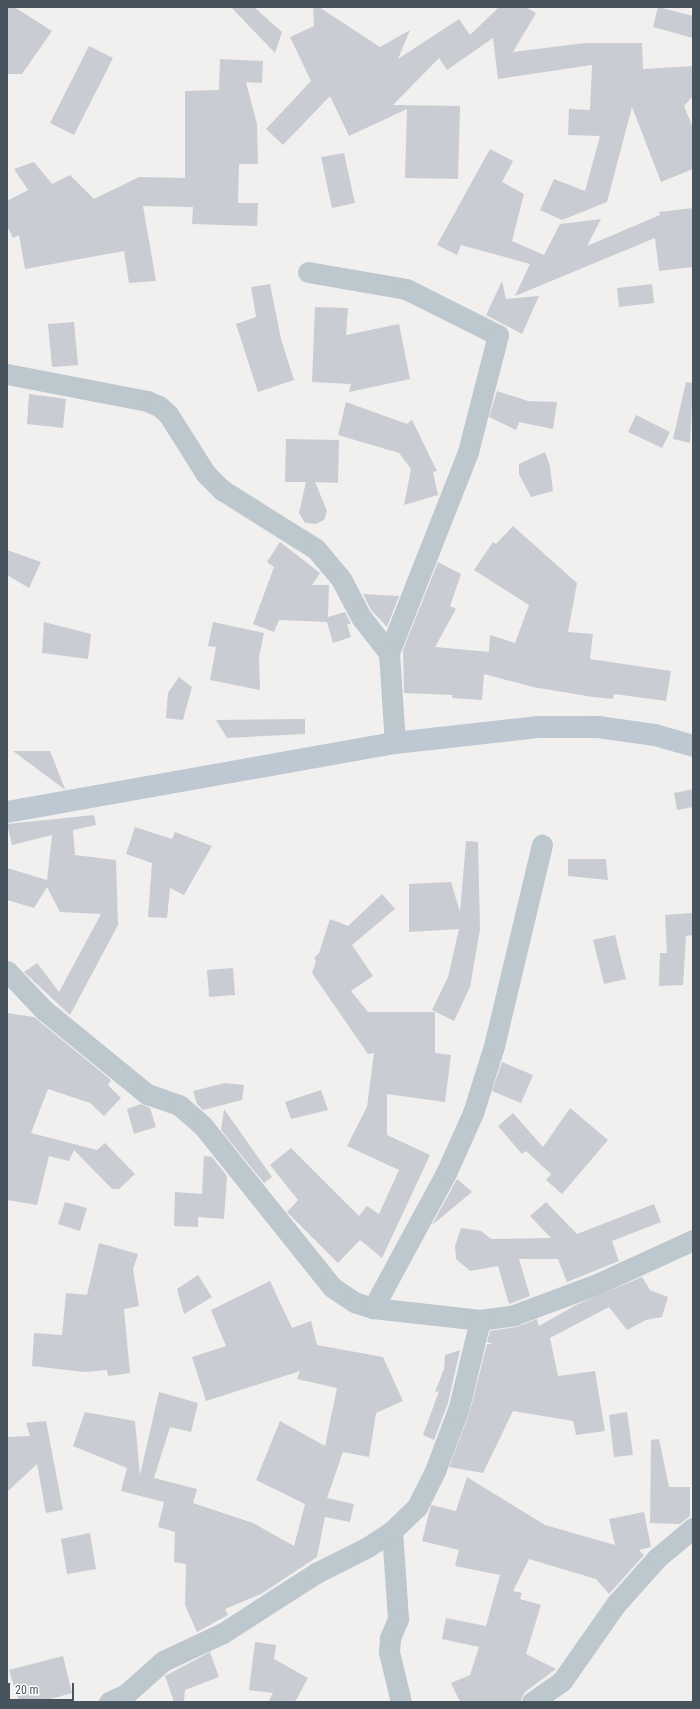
<!DOCTYPE html>
<html>
<head>
<meta charset="utf-8">
<style>
	body { margin:0 }
	#map { position:relative; width:700px; height:1709px; overflow:hidden; background:#f2efef; font-family:"Roboto Condensed",sans-serif }
	div>[style] { position:absolute }
	.building>* { inset:0; background:#c9ccd2 }
	.minor>* { height:21px; margin:-10.5px; padding:0 10.5px; transform-origin:10.5px; border-radius:10.5px; background:#bdc7ce }
	.secondary>* { height:22px; margin:-11px; padding:0 11px; transform-origin:11px; border-radius:11px; background:#bdc8d3 }
	span { translate:-50% -50%; white-space:nowrap; text-align:center; line-height:1.15; -webkit-text-stroke:4px #fff; paint-order:stroke }
	.frame { position:absolute; inset:0; border:8px solid #47535d; pointer-events:none }
	.scale { position:absolute; left:8px; top:1683px; width:66px; height:18px; box-sizing:border-box; border:2px solid #47535d; border-top:0; padding-left:5px; font-size:12px; line-height:14px; white-space:nowrap; color:#47535d; -webkit-text-stroke:3px #fff; paint-order:stroke }
</style>
</head>
<body>
<div id="map">
	<div class="building">
		<i style="clip-path:polygon(7px 7px,14px 7px,52px 31px,22px 74px,7px 74px)"></i>
		<i style="clip-path:polygon(231px 7px,254px 7px,282px 32px,275px 53px)"></i>
		<i style="clip-path:polygon(313px 7px,319px 7px,380px 47px,410px 30px,398px 59px,459px 19px,470px 35px,499px 7px,526px 7px,536px 13px,513px 52px,585px 43px,642px 43px,643px 69px,693px 66px,693px 96px,684px 106px,693px 128px,693px 169px,661px 182px,632px 107px,607px 202px,562px 220px,540px 210px,554px 179px,585px 191px,600px 136px,568px 135px,569px 109px,590px 110px,592px 65px,498px 79px,493px 38px,447px 70px,439px 58px,393px 105px,460px 106px,458px 179px,405px 178px,407px 109px,349px 136px,330px 96px,283px 145px,266px 129px,311px 81px,290px 37px,314px 26px)"></i>
		<i style="clip-path:polygon(658px 7px,693px 16px,693px 38px,653px 27px)"></i>
		<i style="clip-path:polygon(89px 46px,113px 58px,74px 135px,50px 123px)"></i>
		<i style="clip-path:polygon(220px 59px,263px 61px,262px 83px,246px 82px,257px 124px,258px 164px,239px 164px,238px 203px,258px 203px,257px 226px,192px 224px,193px 207px,143px 206px,156px 281px,129px 283px,124px 251px,25px 269px,19px 235px,13px 238px,7px 226px,7px 201px,28px 190px,14px 169px,34px 162px,52px 184px,70px 175px,94px 199px,139px 177px,185px 178px,185px 91px,219px 90px)"></i>
		<i style="clip-path:polygon(490px 149px,513px 161px,502px 182px,524px 194px,512px 241px,544px 255px,560px 224px,601px 219px,587px 246px,660px 215px,659px 212px,693px 208px,693px 267px,659px 271px,655px 238px,515px 296px,530px 264px,461px 245px,457px 255px,437px 245px)"></i>
		<i style="clip-path:polygon(344px 153px,355px 203px,332px 208px,321px 157px)"></i>
		<i style="clip-path:polygon(502px 281px,506px 299px,539px 296px,522px 334px,486px 315px)"></i>
		<i style="clip-path:polygon(270px 284px,281px 339px,294px 380px,258px 392px,236px 324px,256px 317px,251px 287px)"></i>
		<i style="clip-path:polygon(652px 284px,654px 303px,619px 307px,617px 288px)"></i>
		<i style="clip-path:polygon(315px 307px,348px 308px,346px 335px,399px 324px,410px 379px,349px 392px,351px 384px,312px 382px)"></i>
		<i style="clip-path:polygon(74px 322px,78px 365px,52px 367px,48px 324px)"></i>
		<i style="clip-path:polygon(686px 382px,693px 383px,690px 443px,673px 439px)"></i>
		<i style="clip-path:polygon(497px 391px,528px 401px,557px 402px,553px 429px,519px 422px,516px 430px,489px 417px)"></i>
		<i style="clip-path:polygon(29px 394px,66px 399px,63px 428px,27px 424px)"></i>
		<i style="clip-path:polygon(346px 402px,407px 424px,412px 420px,437px 471px,433px 472px,438px 495px,404px 505px,411px 469px,399px 453px,338px 435px)"></i>
		<i style="clip-path:polygon(636px 415px,670px 432px,662px 448px,628px 432px)"></i>
		<i style="clip-path:polygon(286px 439px,339px 440px,338px 483px,315px 482px,327px 511px,324px 520px,316px 524px,305px 523px,299px 513px,306px 482px,285px 482px)"></i>
		<i style="clip-path:polygon(545px 452px,550px 466px,553px 491px,531px 497px,519px 474px,519px 464px)"></i>
		<i style="clip-path:polygon(513px 526px,577px 583px,568px 632px,593px 634px,590px 659px,671px 671px,666px 701px,614px 694px,613px 699px,593px 697px,533px 687px,484px 674px,482px 700px,452px 698px,453px 695px,404px 693px,403px 650px,438px 562px,461px 574px,450px 606px,456px 609px,435px 647px,489px 652px,490px 635px,515px 643px,529px 605px,474px 570px,493px 542px,496px 544px)"></i>
		<i style="clip-path:polygon(280px 542px,320px 573px,312px 585px,329px 585px,328px 617px,345px 612px,351px 624px,347px 624px,351px 637px,333px 643px,327px 622px,279px 620px,274px 632px,253px 624px,274px 567px,267px 562px)"></i>
		<i style="clip-path:polygon(7px 550px,41px 562px,29px 588px,7px 575px)"></i>
		<i style="clip-path:polygon(363px 594px,399px 596px,387px 627px,371px 610px)"></i>
		<i style="clip-path:polygon(44px 622px,91px 634px,88px 659px,42px 653px)"></i>
		<i style="clip-path:polygon(213px 622px,264px 633px,259px 657px,260px 690px,210px 680px,216px 647px,208px 646px)"></i>
		<i style="clip-path:polygon(179px 677px,192px 687px,183px 720px,166px 718px,168px 693px)"></i>
		<i style="clip-path:polygon(305px 719px,305px 734px,227px 738px,216px 720px)"></i>
		<i style="clip-path:polygon(13px 751px,50px 751px,65px 789px,64px 789px)"></i>
		<i style="clip-path:polygon(693px 789px,693px 807px,677px 810px,674px 793px)"></i>
		<i style="clip-path:polygon(94px 815px,96px 825px,73px 830px,75px 855px,116px 860px,118px 925px,70px 1015px,24px 972px,37px 963px,59px 992px,101px 914px,60px 912px,47px 887px,34px 908px,7px 900px,7px 868px,47px 880px,52px 835px,12px 845px,7px 824px)"></i>
		<i style="clip-path:polygon(135px 827px,172px 839px,175px 832px,212px 846px,184px 895px,170px 888px,167px 918px,148px 917px,152px 863px,126px 854px)"></i>
		<i style="clip-path:polygon(466px 841px,478px 842px,480px 929px,470px 987px,454px 1021px,432px 1010px,448px 977px,459px 929px,409px 932px,409px 884px,451px 882px,460px 912px)"></i>
		<i style="clip-path:polygon(568px 859px,606px 859px,608px 880px,568px 876px)"></i>
		<i style="clip-path:polygon(382px 894px,395px 909px,352px 945px,373px 976px,351px 991px,368px 1012px,435px 1012px,435px 1053px,451px 1055px,445px 1102px,387px 1094px,387px 1135px,430px 1155px,382px 1258px,360px 1240px,338px 1263px,287px 1212px,298px 1200px,270px 1165px,291px 1148px,359px 1216px,367px 1206px,379px 1214px,399px 1170px,347px 1146px,367px 1107px,374px 1053px,368px 1054px,312px 973px,316px 961px,314px 958px,319px 953px,330px 919px,348px 926px)"></i>
		<i style="clip-path:polygon(693px 913px,693px 935px,686px 936px,683px 985px,659px 986px,660px 953px,667px 953px,665px 915px)"></i>
		<i style="clip-path:polygon(615px 935px,626px 979px,604px 984px,593px 940px)"></i>
		<i style="clip-path:polygon(233px 968px,235px 995px,209px 997px,207px 970px)"></i>
		<i style="clip-path:polygon(7px 1013px,34px 1017px,111px 1080px,108px 1085px,121px 1098px,104px 1116px,90px 1103px,48px 1089px,31px 1133px,97px 1150px,105px 1143px,135px 1174px,119px 1189px,112px 1189px,74px 1150px,69px 1161px,49px 1156px,37px 1205px,7px 1200px)"></i>
		<i style="clip-path:polygon(502px 1062px,533px 1075px,521px 1103px,492px 1091px)"></i>
		<i style="clip-path:polygon(225px 1083px,244px 1085px,242px 1100px,203px 1110px,197px 1104px,193px 1091px)"></i>
		<i style="clip-path:polygon(321px 1090px,328px 1110px,291px 1119px,285px 1102px)"></i>
		<i style="clip-path:polygon(141px 1104px,150px 1108px,156px 1127px,134px 1134px,127px 1109px)"></i>
		<i style="clip-path:polygon(570px 1108px,608px 1140px,562px 1194px,546px 1180px,551px 1174px,526px 1151px,522px 1154px,498px 1126px,513px 1113px,543px 1147px)"></i>
		<i style="clip-path:polygon(224px 1109px,272px 1177px,264px 1183px,221px 1130px)"></i>
		<i style="clip-path:polygon(204px 1156px,212px 1157px,227px 1176px,224px 1219px,198px 1217px,198px 1227px,174px 1226px,175px 1192px,202px 1194px)"></i>
		<i style="clip-path:polygon(457px 1179px,472px 1192px,432px 1225px)"></i>
		<i style="clip-path:polygon(65px 1202px,87px 1208px,80px 1231px,58px 1224px)"></i>
		<i style="clip-path:polygon(546px 1202px,577px 1234px,654px 1204px,661px 1222px,612px 1241px,619px 1261px,567px 1282px,558px 1259px,519px 1259px,530px 1296px,509px 1304px,498px 1266px,470px 1271px,456px 1259px,455px 1246px,461px 1228px,481px 1231px,491px 1239px,551px 1238px,530px 1216px)"></i>
		<i style="clip-path:polygon(99px 1243px,138px 1254px,133px 1269px,139px 1306px,124px 1309px,130px 1373px,108px 1376px,107px 1370px,85px 1372px,32px 1366px,34px 1333px,62px 1335px,66px 1293px,87px 1295px)"></i>
		<i style="clip-path:polygon(198px 1275px,212px 1297px,184px 1314px,177px 1289px)"></i>
		<i style="clip-path:polygon(642px 1277px,650px 1290px,668px 1297px,662px 1317px,646px 1320px,627px 1330px,609px 1307px,550px 1338px,558px 1376px,595px 1371px,605px 1431px,576px 1435px,573px 1421px,513px 1411px,483px 1473px,449px 1467px,470px 1411px,487px 1344px,493px 1344px,487px 1342px,490px 1331px,516px 1327px,537px 1319px,539px 1326px,576px 1305px)"></i>
		<i style="clip-path:polygon(270px 1281px,292px 1328px,311px 1321px,317px 1345px,383px 1357px,403px 1401px,376px 1413px,369px 1457px,343px 1452px,327px 1498px,354px 1504px,350px 1522px,325px 1517px,317px 1557px,261px 1594px,225px 1609px,228px 1615px,197px 1632px,185px 1605px,186px 1564px,174px 1562px,175px 1532px,158px 1527px,164px 1502px,121px 1491px,127px 1468px,73px 1446px,85px 1412px,135px 1421px,140px 1475px,159px 1392px,198px 1403px,191px 1432px,170px 1427px,154px 1478px,197px 1489px,193px 1503px,253px 1523px,294px 1546px,305px 1504px,256px 1480px,280px 1421px,325px 1446px,337px 1388px,297px 1379px,300px 1371px,206px 1401px,192px 1357px,226px 1346px,211px 1310px)"></i>
		<i style="clip-path:polygon(460px 1350px,448px 1403px,434px 1440px,423px 1435px,439px 1391px,435px 1392px,444px 1369px,445px 1355px)"></i>
		<i style="clip-path:polygon(627px 1412px,633px 1455px,614px 1457px,609px 1415px)"></i>
		<i style="clip-path:polygon(46px 1421px,63px 1510px,46px 1513px,37px 1464px,7px 1492px,7px 1437px,30px 1436px,26px 1423px)"></i>
		<i style="clip-path:polygon(659px 1439px,669px 1487px,690px 1487px,690px 1516px,680px 1524px,650px 1523px,651px 1440px)"></i>
		<i style="clip-path:polygon(467px 1477px,545px 1525px,615px 1545px,609px 1519px,644px 1512px,651px 1547px,639px 1550px,644px 1555px,609px 1594px,596px 1579px,529px 1559px,513px 1591px,522px 1593px,520px 1599px,541px 1605px,526px 1654px,556px 1669px,525px 1692px,520px 1702px,460px 1702px,451px 1683px,470px 1675px,479px 1647px,442px 1639px,446px 1618px,486px 1626px,500px 1575px,455px 1566px,459px 1550px,422px 1541px,431px 1505px,456px 1511px)"></i>
		<i style="clip-path:polygon(90px 1533px,96px 1569px,67px 1574px,61px 1539px)"></i>
		<i style="clip-path:polygon(255px 1642px,276px 1645px,274px 1659px,308px 1678px,295px 1702px,268px 1702px,273px 1693px,249px 1690px)"></i>
		<i style="clip-path:polygon(210px 1652px,219px 1677px,185px 1690px,184px 1702px,174px 1702px,165px 1676px)"></i>
		<i style="clip-path:polygon(63px 1656px,72px 1693px,40px 1702px,19px 1702px,9px 1670px)"></i>
	</div>
	<div class="minor">
		<i style="left:308px;top:272px;width:99px;rotate:9.8deg"></i>
		<i style="left:406px;top:289px;width:103px;rotate:26.6deg"></i>
		<i style="left:498px;top:335px;width:121px;rotate:104.4deg"></i>
		<i style="left:468px;top:452px;width:216px;rotate:111.5deg"></i>
		<i style="left:7px;top:374px;width:143px;rotate:10.9deg"></i>
		<i style="left:147px;top:401px;width:13px;rotate:23deg"></i>
		<i style="left:159px;top:406px;width:12px;rotate:42deg"></i>
		<i style="left:168px;top:414px;width:71px;rotate:57.7deg"></i>
		<i style="left:206px;top:474px;width:23px;rotate:45deg"></i>
		<i style="left:222px;top:490px;width:111px;rotate:32.1deg"></i>
		<i style="left:316px;top:549px;width:39px;rotate:50deg"></i>
		<i style="left:341px;top:579px;width:43px;rotate:62.2deg"></i>
		<i style="left:361px;top:617px;width:46px;rotate:52.1deg"></i>
		<i style="left:389px;top:653px;width:90px;rotate:86.2deg"></i>
		<i style="left:7px;top:971px;width:54px;rotate:46.5deg"></i>
		<i style="left:44px;top:1010px;width:133px;rotate:39.2deg"></i>
		<i style="left:147px;top:1094px;width:34px;rotate:19deg"></i>
		<i style="left:179px;top:1105px;width:32px;rotate:41deg"></i>
		<i style="left:203px;top:1126px;width:206px;rotate:51.3deg"></i>
		<i style="left:332px;top:1287px;width:27px;rotate:34deg"></i>
		<i style="left:354px;top:1302px;width:20px;rotate:18deg"></i>
		<i style="left:373px;top:1308px;width:108px;rotate:6.4deg"></i>
		<i style="left:480px;top:1320px;width:34px;rotate:-8deg"></i>
		<i style="left:514px;top:1315px;width:89px;rotate:-20.5deg"></i>
		<i style="left:597px;top:1284px;width:106px;rotate:-24.6deg"></i>
		<i style="left:373px;top:1308px;width:153px;rotate:-61.6deg"></i>
		<i style="left:446px;top:1173px;width:66px;rotate:-65.8deg"></i>
		<i style="left:473px;top:1113px;width:70px;rotate:-72.6deg"></i>
		<i style="left:494px;top:1046px;width:207px;rotate:-76.6deg"></i>
		<i style="left:392px;top:1531px;width:88px;rotate:86.1deg"></i>
		<i style="left:398px;top:1619px;width:21px;rotate:113deg"></i>
		<i style="left:390px;top:1638px;width:14px;rotate:94deg"></i>
		<i style="left:389px;top:1652px;width:51px;rotate:76.5deg"></i>
		<i style="left:109px;top:1702px;width:19px;rotate:-25deg"></i>
		<i style="left:126px;top:1694px;width:50px;rotate:-41.7deg"></i>
		<i style="left:163px;top:1661px;width:66px;rotate:-25deg"></i>
		<i style="left:223px;top:1633px;width:111px;rotate:-32.8deg"></i>
		<i style="left:316px;top:1573px;width:56px;rotate:-26.6deg"></i>
		<i style="left:366px;top:1548px;width:31px;rotate:-33deg"></i>
		<i style="left:392px;top:1531px;width:35px;rotate:-44deg"></i>
		<i style="left:417px;top:1507px;width:40px;rotate:-63.4deg"></i>
		<i style="left:435px;top:1471px;width:68px;rotate:-69.4deg"></i>
		<i style="left:459px;top:1407px;width:89px;rotate:-76.4deg"></i>
		<i style="left:532px;top:1702px;width:37px;rotate:-35deg"></i>
		<i style="left:562px;top:1681px;width:94px;rotate:-55deg"></i>
		<i style="left:616px;top:1604px;width:62px;rotate:-48.3deg"></i>
		<i style="left:657px;top:1558px;width:47px;rotate:-39.8deg"></i>
	</div>
	<div class="secondary">
		<i style="left:7px;top:812px;width:394px;rotate:-10.1deg"></i>
		<i style="left:395px;top:743px;width:143px;rotate:-6.4deg"></i>
		<i style="left:537px;top:727px;width:61px"></i>
		<i style="left:598px;top:727px;width:58px;rotate:8deg"></i>
		<i style="left:655px;top:735px;width:40px;rotate:16deg"></i>
	</div>
	<div class="frame"></div>
	<div class="scale">20 m</div>
</div>
</body>
</html>
